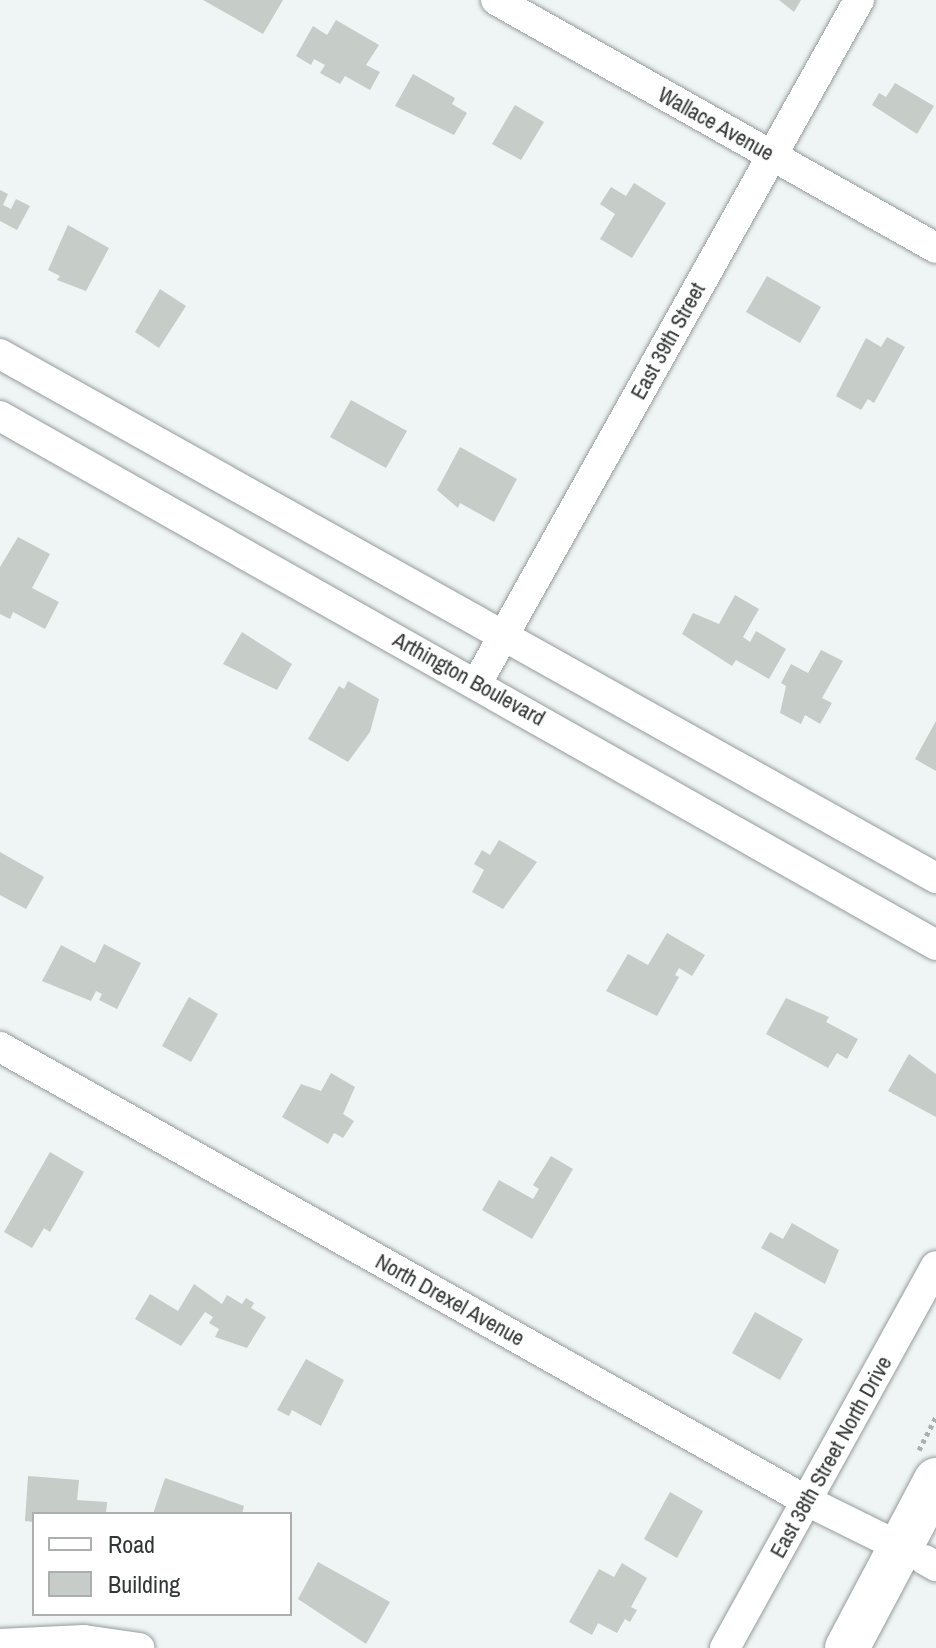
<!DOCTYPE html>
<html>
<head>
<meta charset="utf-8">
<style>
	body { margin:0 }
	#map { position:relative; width:936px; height:1648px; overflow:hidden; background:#eef5f4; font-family:"Archivo Narrow",sans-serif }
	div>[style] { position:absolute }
	.building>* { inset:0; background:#c6ccc8 }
	.path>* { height:5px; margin-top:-2.5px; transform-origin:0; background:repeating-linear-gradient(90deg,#aaafaf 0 4px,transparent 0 8px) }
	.roads { filter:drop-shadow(0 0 2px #969c9b) drop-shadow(0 0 2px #969c9b) }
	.minor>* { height:30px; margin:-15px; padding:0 15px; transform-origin:15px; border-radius:15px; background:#fff }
	.primary>* { height:44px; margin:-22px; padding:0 22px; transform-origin:22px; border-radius:22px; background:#fff }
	span { translate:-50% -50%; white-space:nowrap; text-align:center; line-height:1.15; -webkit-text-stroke:6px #fff; paint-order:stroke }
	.street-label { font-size:22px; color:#333636 }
	.legend { position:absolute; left:32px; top:1512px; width:260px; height:104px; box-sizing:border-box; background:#fff; border:2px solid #adafaf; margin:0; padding:10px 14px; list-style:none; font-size:24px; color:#333636 }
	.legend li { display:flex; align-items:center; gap:16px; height:40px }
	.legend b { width:40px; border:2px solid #adafaf }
</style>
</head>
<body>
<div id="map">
	<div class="building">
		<i style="clip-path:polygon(203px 0,283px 0,263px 34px)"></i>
		<i style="clip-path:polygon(779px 0,801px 0,794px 12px)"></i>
		<i style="clip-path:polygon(336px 20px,379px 45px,366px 65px,380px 72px,370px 90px,345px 76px,340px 84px,320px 73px,325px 65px,314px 59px,311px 65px,296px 56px,313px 26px,327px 35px)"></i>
		<i style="clip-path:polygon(413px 74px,455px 98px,452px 104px,467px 113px,454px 135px,395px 106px)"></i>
		<i style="clip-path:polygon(895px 83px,934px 106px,917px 134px,872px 105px,879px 93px,886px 97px)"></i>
		<i style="clip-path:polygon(515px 105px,544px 122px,521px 160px,492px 144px)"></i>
		<i style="clip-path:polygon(634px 183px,666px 203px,632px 258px,600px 239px,615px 214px,600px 204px,611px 187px,626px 196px)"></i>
		<i style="clip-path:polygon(0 190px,8px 194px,3px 205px,11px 209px,16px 199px,30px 206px,17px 230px,0 221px)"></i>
		<i style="clip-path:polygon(68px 225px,109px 248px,86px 291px,57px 280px,60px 276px,48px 270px)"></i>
		<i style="clip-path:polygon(767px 276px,821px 307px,800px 343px,746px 312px)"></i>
		<i style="clip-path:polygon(160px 289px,186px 306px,159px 348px,135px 332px)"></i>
		<i style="clip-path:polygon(887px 337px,905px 347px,874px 403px,868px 399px,861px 410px,836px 396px,866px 338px,881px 347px)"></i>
		<i style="clip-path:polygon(351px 400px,407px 431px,386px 468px,330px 437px)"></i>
		<i style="clip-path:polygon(460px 447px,517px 479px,494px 522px,460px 503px,458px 508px,437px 490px)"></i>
		<i style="clip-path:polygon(18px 537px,50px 554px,32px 588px,59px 602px,45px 629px,13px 612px,10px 619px,0 614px,0 567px)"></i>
		<i style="clip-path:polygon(735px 595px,759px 609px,743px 637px,750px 642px,756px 631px,786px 649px,769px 679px,736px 660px,732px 666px,682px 634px,693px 613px,719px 624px)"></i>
		<i style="clip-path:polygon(242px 632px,292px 664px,277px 690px,223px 664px)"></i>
		<i style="clip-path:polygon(821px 650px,843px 661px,822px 698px,832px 703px,820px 724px,805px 715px,801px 724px,780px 713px,786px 686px,781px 683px,791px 664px,808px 673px)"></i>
		<i style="clip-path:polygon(348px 681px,379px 699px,370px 732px,348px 762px,308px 739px,339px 686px,344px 689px)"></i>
		<i style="clip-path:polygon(936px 721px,936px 771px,915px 759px)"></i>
		<i style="clip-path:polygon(499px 840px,537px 862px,503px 909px,472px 892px,484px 870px,474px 864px,482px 850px,490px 855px)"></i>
		<i style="clip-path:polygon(0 852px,44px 877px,26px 909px,0 895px)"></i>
		<i style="clip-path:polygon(667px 933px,705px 955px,692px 976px,679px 968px,675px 975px,679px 977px,657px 1016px,606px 991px,628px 954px,648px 965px)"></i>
		<i style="clip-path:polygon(104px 944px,141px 963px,117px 1009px,99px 1000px,102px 994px,96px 991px,91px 1001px,42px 981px,61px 945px,95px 963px)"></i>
		<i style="clip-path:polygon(189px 997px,218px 1014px,191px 1062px,162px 1046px)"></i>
		<i style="clip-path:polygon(786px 998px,829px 1017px,826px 1022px,858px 1039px,847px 1059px,837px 1053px,828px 1068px,766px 1034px)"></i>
		<i style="clip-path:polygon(909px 1054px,936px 1074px,936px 1117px,888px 1091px)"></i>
		<i style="clip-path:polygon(331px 1073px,355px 1087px,343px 1114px,354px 1121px,343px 1138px,334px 1133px,328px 1144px,282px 1117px,301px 1084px,321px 1091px)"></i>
		<i style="clip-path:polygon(50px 1152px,84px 1172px,50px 1232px,44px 1228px,32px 1248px,4px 1232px)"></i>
		<i style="clip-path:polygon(551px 1156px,573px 1169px,532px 1239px,482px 1210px,499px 1180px,533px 1199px,539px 1189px,533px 1185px)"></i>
		<i style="clip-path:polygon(792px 1223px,839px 1250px,825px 1284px,761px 1248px,770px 1232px,783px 1239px)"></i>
		<i style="clip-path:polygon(194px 1284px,222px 1304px,227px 1295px,242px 1304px,246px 1298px,254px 1303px,251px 1308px,266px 1317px,247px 1348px,215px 1337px,219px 1329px,209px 1323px,213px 1317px,205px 1312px,181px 1346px,135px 1319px,150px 1294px,178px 1311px)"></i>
		<i style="clip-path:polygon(755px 1312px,803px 1339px,780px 1380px,732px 1353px)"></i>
		<i style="clip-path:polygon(306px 1359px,344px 1380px,321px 1426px,292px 1410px,289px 1416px,277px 1410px)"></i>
		<i style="clip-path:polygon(28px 1476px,79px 1480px,77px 1500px,107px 1502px,106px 1514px,34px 1514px,34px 1522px,25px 1521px)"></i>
		<i style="clip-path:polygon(165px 1478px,244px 1506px,242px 1514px,153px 1514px)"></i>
		<i style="clip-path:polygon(670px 1492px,703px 1511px,677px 1558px,644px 1539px)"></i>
		<i style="clip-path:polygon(318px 1562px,390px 1602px,366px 1644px,298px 1599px)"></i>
		<i style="clip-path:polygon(622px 1563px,647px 1578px,631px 1607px,637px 1610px,630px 1622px,625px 1619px,617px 1633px,598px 1623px,592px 1635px,569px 1622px,599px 1569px,614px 1577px)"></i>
	</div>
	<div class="path">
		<i style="left:919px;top:1450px;width:37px;rotate:-63deg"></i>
	</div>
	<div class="roads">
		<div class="minor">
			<i style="left:496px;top:0;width:505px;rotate:29.41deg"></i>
			<i style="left:0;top:354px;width:1073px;rotate:29.24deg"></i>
			<i style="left:0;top:416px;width:1075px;rotate:29.47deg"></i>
			<i style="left:477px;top:683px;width:783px;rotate:-60.78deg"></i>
			<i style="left:0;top:1047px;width:926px;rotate:29.36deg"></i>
			<i style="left:807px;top:1501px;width:106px;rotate:26.3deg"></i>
			<i style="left:925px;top:1560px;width:13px;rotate:29deg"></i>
			<i style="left:0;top:1644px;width:84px;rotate:-2.7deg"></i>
			<i style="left:84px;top:1640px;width:56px;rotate:8.3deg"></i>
			<i style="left:725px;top:1648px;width:436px;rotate:-61.1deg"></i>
		</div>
		<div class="primary">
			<i style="left:847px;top:1648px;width:190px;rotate:-62.1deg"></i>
		</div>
	</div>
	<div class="street-label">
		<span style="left:716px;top:124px;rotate:29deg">Wallace Avenue</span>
		<span style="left:668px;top:341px;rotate:-61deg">East 39th Street</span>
		<span style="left:469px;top:679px;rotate:29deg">Arthington Boulevard</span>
		<span style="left:450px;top:1300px;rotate:29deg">North Drexel Avenue</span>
		<span style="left:831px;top:1457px;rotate:-61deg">East 38th Street North Drive</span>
	</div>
	<ul class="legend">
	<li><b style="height:10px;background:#fff"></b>Road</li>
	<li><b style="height:22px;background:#c6ccc8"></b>Building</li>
	</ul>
</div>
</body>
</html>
